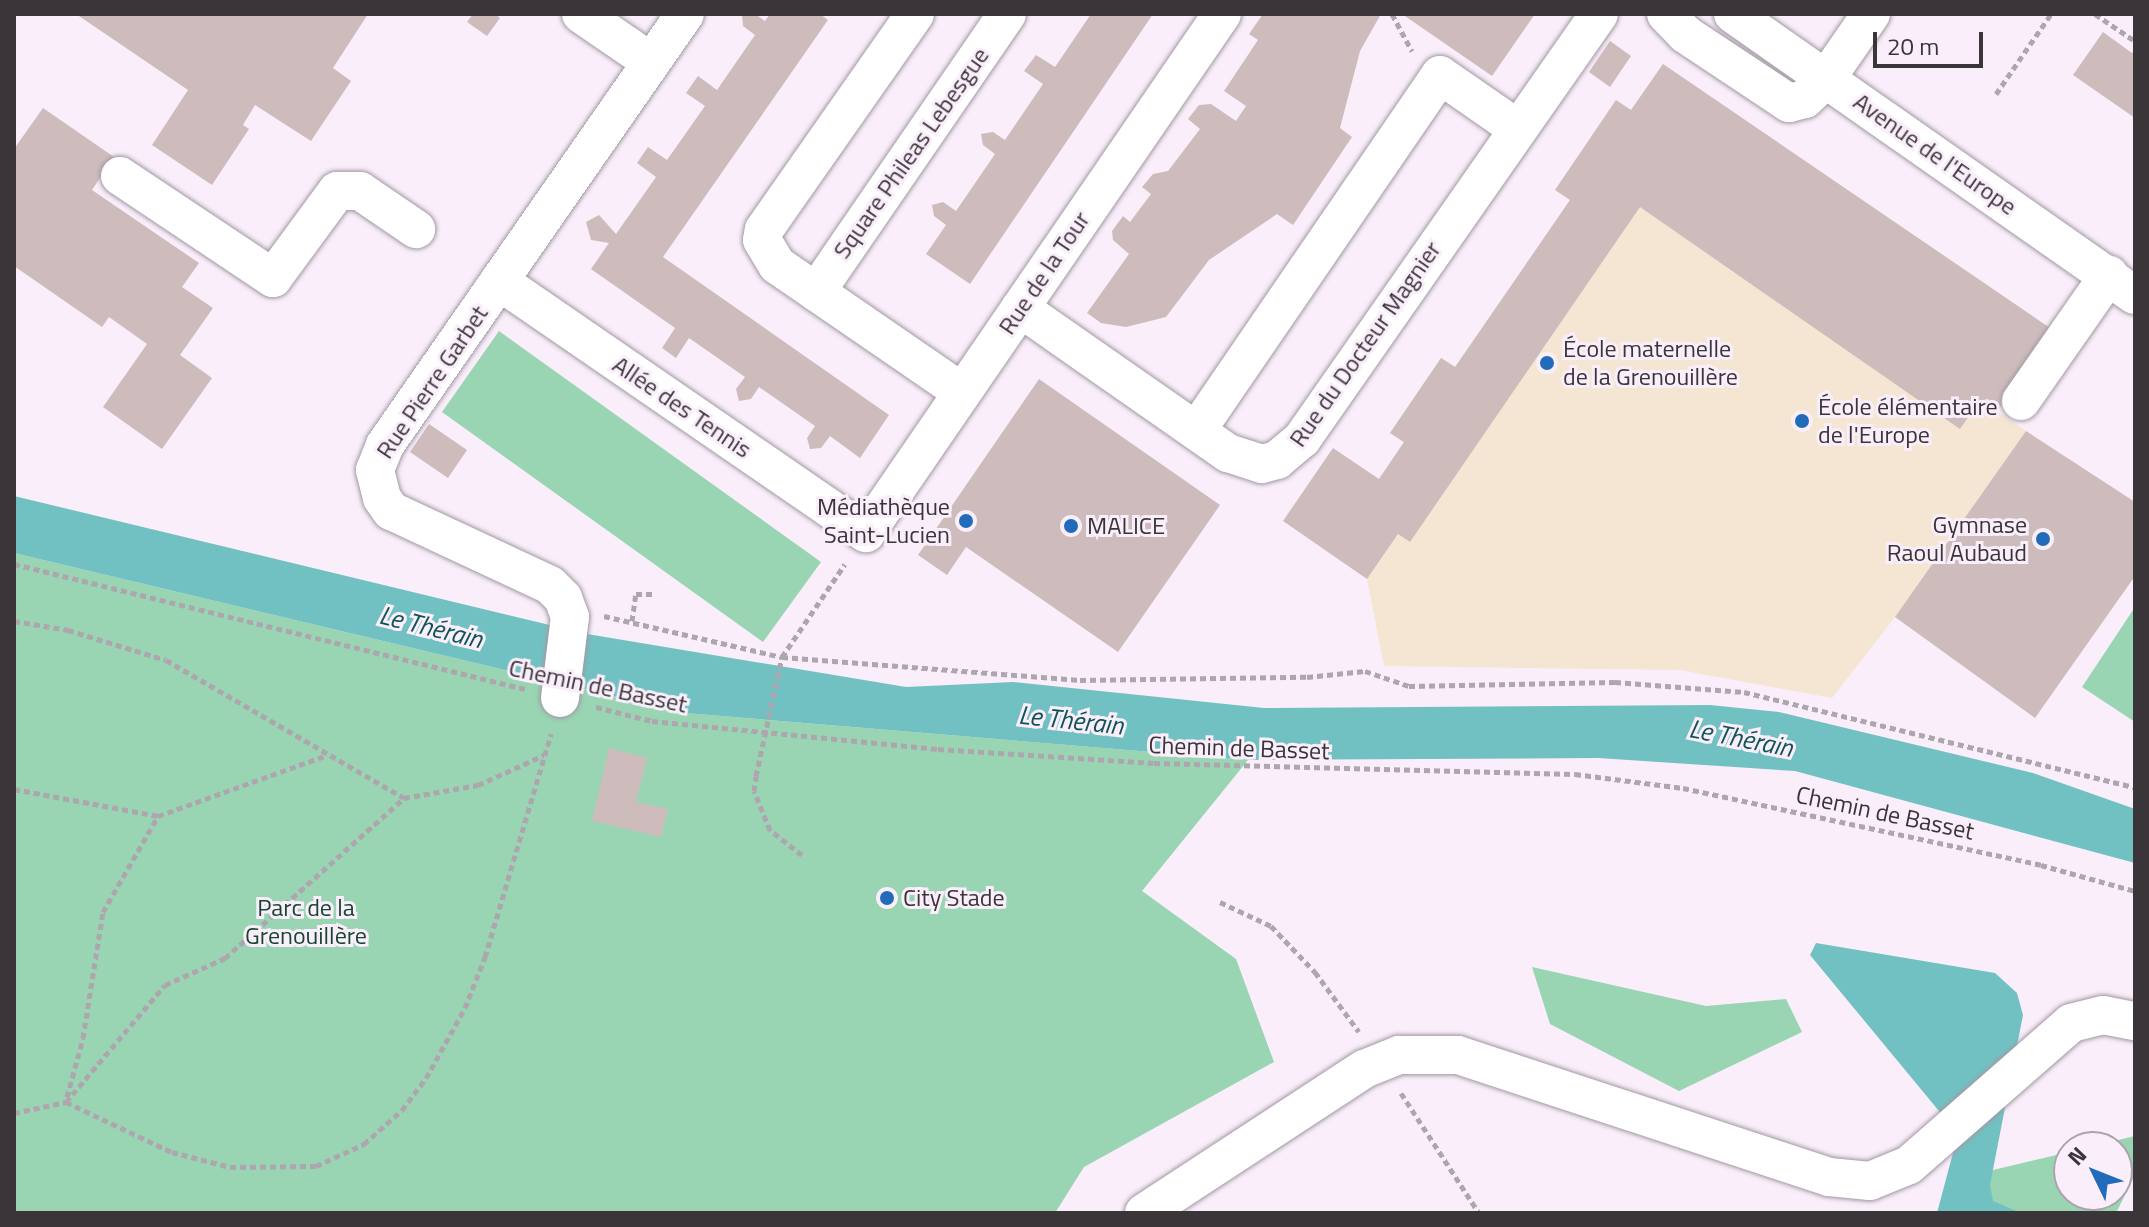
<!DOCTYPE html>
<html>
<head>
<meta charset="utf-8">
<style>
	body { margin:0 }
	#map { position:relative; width:2149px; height:1227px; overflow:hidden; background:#f9eefa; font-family:"Titillium Web",sans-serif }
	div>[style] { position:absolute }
	.education>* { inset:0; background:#f4e6d3 }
	.green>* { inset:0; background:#99d4b3 }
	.water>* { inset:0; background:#72c1c2 }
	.building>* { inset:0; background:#cdbcbb }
	.path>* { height:5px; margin-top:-2.5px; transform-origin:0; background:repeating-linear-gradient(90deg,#aea6ae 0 6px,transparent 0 10px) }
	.roads { filter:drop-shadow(0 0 2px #a298a4) drop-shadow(0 0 2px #a298a4) }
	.minor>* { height:38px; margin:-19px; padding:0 19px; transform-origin:19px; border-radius:19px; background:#fff }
	.dots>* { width:22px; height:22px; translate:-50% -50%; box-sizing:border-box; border:4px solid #f9eefa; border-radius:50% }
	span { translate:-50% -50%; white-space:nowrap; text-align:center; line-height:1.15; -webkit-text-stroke:6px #f9eefa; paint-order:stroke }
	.street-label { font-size:24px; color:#393539 }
	.poi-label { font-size:24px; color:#393539 }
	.left { translate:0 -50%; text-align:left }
	.right { translate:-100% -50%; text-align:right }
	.park-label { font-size:24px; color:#174630 }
	.water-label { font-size:26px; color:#0f5556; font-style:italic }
	.frame { position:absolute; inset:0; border:16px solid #393539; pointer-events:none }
	.north { position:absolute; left:2053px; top:1131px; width:80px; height:80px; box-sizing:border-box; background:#f9eefa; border:2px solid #aca4ad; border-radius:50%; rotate:313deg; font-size:22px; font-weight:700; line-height:32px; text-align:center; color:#393539 }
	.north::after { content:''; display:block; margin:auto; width:28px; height:36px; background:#226bbb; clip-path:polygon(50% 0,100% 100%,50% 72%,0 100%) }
	.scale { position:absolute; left:1873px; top:32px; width:110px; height:36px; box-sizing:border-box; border:4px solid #393539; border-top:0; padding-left:10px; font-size:24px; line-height:28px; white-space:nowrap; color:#393539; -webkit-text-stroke:6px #f9eefa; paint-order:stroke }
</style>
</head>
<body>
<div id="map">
	<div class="education">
		<i style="clip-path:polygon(1663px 64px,2053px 330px,1997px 411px,2026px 431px,1895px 617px,1832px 698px,1680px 670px,1384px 666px,1367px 579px,1398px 534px,1359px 507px,1404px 443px,1390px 433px,1441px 358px,1456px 367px,1570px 200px,1555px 190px,1616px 100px,1631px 110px)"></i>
	</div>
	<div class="green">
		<i style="clip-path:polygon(499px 331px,821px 562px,763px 642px,442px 412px)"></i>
		<i style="clip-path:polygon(14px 553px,685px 713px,1248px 760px,1142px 891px,1236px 959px,1274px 1062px,1084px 1167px,1055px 1213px,14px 1213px)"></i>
		<i style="clip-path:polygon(2135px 607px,2135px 722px,2082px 687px)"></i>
		<i style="clip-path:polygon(1532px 967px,1706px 1006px,1786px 999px,1802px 1032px,1679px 1091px,1550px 1024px)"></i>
		<i style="clip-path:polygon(2135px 1136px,2135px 1175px,2116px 1213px,1938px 1213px,1993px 1170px,2069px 1152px,2069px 1195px,2117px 1195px,2117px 1147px,2088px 1147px)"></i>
	</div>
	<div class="water">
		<i style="clip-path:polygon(14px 496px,587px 634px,906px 687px,1013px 682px,1264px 708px,1710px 705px,1779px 712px,2033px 773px,2135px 809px,2135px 863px,1795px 771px,1598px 758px,1248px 760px,685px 713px,14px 553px)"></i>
		<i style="clip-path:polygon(1816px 943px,1995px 973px,2017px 993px,2023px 1015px,1990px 1185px,1993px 1201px,2021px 1213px,1937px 1213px,1958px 1134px,1810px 955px)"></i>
	</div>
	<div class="building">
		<i style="clip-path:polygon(76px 14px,368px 14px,333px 68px,351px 81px,311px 141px,255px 105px,243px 125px,249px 129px,212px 185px,152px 145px,188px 90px)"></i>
		<i style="clip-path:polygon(473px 14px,495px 14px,500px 18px,487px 36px,467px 22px)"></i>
		<i style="clip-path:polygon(755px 14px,765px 21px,770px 14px,820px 14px,828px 20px,663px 257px,889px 415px,860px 458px,830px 436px,821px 448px,810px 449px,807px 438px,815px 426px,759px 387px,751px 399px,739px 401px,736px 389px,745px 377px,689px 338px,676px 358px,662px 348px,675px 328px,591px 269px,609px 243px,591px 240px,586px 222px,599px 215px,616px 234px,656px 177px,637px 163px,648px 147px,667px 160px,705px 106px,686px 93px,698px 76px,717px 90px,755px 35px,743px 26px,742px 15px)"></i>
		<i style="clip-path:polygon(1091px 14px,1153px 14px,970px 284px,926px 254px,946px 225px,934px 216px,932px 205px,943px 202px,956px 211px,995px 154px,983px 145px,981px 134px,993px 132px,1005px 140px,1043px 84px,1024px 71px,1036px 55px,1055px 67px)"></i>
		<i style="clip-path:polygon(1263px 14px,1381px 14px,1360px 51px,1340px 128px,1352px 137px,1293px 225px,1277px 214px,1209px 260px,1166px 317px,1126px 327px,1101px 323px,1087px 313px,1129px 254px,1113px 240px,1112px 231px,1123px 216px,1130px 222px,1151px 194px,1142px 187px,1153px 174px,1168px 171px,1200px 129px,1188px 119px,1199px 105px,1211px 104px,1236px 121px,1246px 106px,1224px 91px,1258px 40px,1249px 34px)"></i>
		<i style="clip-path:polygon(1402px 14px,1535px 14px,1492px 76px)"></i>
		<i style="clip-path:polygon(2103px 32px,2132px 53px,2135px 48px,2135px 118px,2073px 75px)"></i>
		<i style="clip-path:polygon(1610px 41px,1631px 56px,1610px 87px,1589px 72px)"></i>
		<i style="clip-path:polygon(1663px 64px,2053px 330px,1997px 412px,1980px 400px,1960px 429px,1640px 207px,1410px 542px,1398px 534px,1367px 579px,1283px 521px,1333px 448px,1379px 479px,1404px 442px,1390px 433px,1441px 358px,1455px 367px,1570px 200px,1555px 190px,1616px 100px,1631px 110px)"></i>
		<i style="clip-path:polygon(43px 108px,114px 157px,92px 190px,199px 263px,182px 287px,213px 308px,180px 355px,212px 378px,162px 449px,103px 407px,147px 344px,109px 317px,102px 327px,14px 266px,14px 149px)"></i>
		<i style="clip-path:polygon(1039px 379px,1220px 505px,1118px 652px,966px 547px,947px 575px,918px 555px)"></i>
		<i style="clip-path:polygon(429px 424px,467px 450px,448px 478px,410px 452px)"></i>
		<i style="clip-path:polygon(2026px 431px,2135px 502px,2135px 576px,2035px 718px,1895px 617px)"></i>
		<i style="clip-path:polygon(609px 748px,647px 758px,636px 802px,668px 809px,661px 837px,592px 821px)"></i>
	</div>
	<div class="path">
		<i style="left:1392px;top:14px;width:42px;rotate:61.6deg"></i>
		<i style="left:2095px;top:14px;width:48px;rotate:34deg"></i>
		<i style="left:1996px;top:94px;width:97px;rotate:-55.5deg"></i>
		<i style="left:14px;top:564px;width:526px;rotate:13.75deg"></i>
		<i style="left:604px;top:616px;width:183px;rotate:13deg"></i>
		<i style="left:782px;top:657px;width:299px;rotate:4.4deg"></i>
		<i style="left:1080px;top:680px;width:227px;rotate:-0.8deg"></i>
		<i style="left:1307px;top:677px;width:58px;rotate:-5.9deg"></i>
		<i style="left:1365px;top:671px;width:46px;rotate:18.8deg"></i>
		<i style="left:1409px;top:686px;width:206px;rotate:-1.1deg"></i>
		<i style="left:1615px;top:682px;width:129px;rotate:4.4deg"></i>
		<i style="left:1744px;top:692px;width:402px;rotate:13.7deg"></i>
		<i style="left:14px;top:621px;width:55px;rotate:9.5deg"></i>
		<i style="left:68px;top:630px;width:102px;rotate:17deg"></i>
		<i style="left:166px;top:660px;width:275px;rotate:30.1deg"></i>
		<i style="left:632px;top:621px;width:27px;rotate:-82deg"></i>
		<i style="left:636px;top:594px;width:20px"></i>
		<i style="left:596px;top:707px;width:58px;rotate:14deg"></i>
		<i style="left:652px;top:721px;width:287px;rotate:5.6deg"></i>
		<i style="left:938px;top:749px;width:216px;rotate:3.7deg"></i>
		<i style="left:1154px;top:763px;width:421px;rotate:1.5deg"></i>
		<i style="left:1575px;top:774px;width:109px;rotate:7.4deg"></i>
		<i style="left:1683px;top:788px;width:366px;rotate:12.1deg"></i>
		<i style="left:2041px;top:865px;width:98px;rotate:15.5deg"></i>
		<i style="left:14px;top:789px;width:147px;rotate:10.6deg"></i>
		<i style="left:158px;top:816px;width:177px;rotate:-19.8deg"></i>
		<i style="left:802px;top:855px;width:41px;rotate:-142deg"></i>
		<i style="left:770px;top:830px;width:42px;rotate:-112.3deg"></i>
		<i style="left:754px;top:791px;width:15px;rotate:-82deg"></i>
		<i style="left:756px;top:776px;width:122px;rotate:-77.7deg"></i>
		<i style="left:782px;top:657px;width:112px;rotate:-55.9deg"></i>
		<i style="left:1220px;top:902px;width:56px;rotate:25.2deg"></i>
		<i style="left:1271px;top:926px;width:64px;rotate:46.3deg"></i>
		<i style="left:1315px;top:972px;width:74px;rotate:53.7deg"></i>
		<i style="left:1401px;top:1093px;width:143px;rotate:57deg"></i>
		<i style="left:67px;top:1097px;width:61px;rotate:-74.8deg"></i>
		<i style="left:83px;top:1038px;width:128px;rotate:-81deg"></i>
		<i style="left:103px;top:912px;width:111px;rotate:-60.2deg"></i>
		<i style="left:66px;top:1102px;width:153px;rotate:-49.8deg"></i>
		<i style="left:165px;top:985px;width:66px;rotate:-24.2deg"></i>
		<i style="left:225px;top:958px;width:240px;rotate:-41.8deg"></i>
		<i style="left:404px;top:798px;width:75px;rotate:-10deg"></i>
		<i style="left:478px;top:785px;width:72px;rotate:-24.4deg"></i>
		<i style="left:14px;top:1113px;width:53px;rotate:-11.9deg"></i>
		<i style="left:66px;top:1102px;width:117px;rotate:25.3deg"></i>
		<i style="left:172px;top:1152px;width:60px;rotate:14.5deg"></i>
		<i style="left:230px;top:1167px;width:86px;rotate:-0.7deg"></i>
		<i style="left:316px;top:1166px;width:53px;rotate:-24.6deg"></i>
		<i style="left:364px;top:1144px;width:51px;rotate:-41.8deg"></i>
		<i style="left:402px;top:1110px;width:40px;rotate:-53deg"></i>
		<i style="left:426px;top:1078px;width:80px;rotate:-60.9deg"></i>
		<i style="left:465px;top:1008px;width:55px;rotate:-68.6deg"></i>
		<i style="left:485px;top:957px;width:233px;rotate:-73.5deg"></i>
	</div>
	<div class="roads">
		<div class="minor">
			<i style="left:581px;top:14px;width:85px;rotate:34.4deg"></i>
			<i style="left:915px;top:14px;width:264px;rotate:125deg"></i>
			<i style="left:764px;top:230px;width:10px;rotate:101deg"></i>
			<i style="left:762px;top:240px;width:29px;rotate:59deg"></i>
			<i style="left:777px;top:265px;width:224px;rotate:34.5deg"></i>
			<i style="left:1666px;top:14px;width:28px;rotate:46deg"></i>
			<i style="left:1685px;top:34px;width:125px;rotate:33.6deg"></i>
			<i style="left:1789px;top:103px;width:16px;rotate:-14deg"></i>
			<i style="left:1805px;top:99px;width:29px;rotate:-44deg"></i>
			<i style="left:1826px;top:79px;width:79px;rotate:-55.3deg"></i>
			<i style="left:1733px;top:14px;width:490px;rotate:35deg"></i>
			<i style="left:120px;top:176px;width:184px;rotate:33.7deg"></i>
			<i style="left:273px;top:278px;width:108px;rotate:-53.7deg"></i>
			<i style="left:337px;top:191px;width:23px"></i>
			<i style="left:360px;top:191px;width:68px;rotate:34.2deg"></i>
			<i style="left:499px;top:281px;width:445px;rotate:34.5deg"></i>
			<i style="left:866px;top:533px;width:629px;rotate:-55.55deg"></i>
			<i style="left:816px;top:292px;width:337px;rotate:-55.5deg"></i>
			<i style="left:1020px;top:308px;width:254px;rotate:34.9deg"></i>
			<i style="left:1228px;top:453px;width:36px;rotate:18deg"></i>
			<i style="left:1262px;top:464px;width:16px;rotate:-15deg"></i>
			<i style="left:1277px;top:460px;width:33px;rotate:-40deg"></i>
			<i style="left:1302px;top:439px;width:518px;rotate:-55.05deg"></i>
			<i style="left:2021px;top:401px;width:154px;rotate:-55.1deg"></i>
			<i style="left:1197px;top:430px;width:430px;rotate:-55.6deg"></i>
			<i style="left:1440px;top:75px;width:95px;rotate:34.7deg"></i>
			<i style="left:560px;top:698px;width:82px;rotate:-83deg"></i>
			<i style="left:570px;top:617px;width:20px;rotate:-110deg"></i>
			<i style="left:563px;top:598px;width:18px;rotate:-135deg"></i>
			<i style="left:550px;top:585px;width:175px;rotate:-155deg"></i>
			<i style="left:391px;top:511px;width:16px;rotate:-125deg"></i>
			<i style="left:382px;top:498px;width:29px;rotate:-104deg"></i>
			<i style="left:375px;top:470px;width:27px;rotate:-68deg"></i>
			<i style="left:385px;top:445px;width:525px;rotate:-55.16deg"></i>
			<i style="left:1144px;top:1213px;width:263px;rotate:-33.2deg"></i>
			<i style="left:1364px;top:1069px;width:38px;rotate:-22deg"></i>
			<i style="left:1399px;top:1055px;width:59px"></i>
			<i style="left:1458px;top:1055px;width:391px;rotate:18.2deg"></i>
			<i style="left:1829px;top:1177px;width:41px;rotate:5.6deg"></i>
			<i style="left:1870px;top:1181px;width:42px;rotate:-22.3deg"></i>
			<i style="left:1909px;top:1165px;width:215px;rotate:-41.2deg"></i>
			<i style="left:2071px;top:1023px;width:33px;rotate:-14deg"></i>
			<i style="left:2103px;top:1015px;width:33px;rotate:11deg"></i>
		</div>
	</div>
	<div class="dots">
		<i style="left:1547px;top:363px;background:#226bbb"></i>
		<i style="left:1802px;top:421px;background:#226bbb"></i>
		<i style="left:966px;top:521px;background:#226bbb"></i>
		<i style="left:1071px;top:526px;background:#226bbb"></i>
		<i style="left:2043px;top:539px;background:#226bbb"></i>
		<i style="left:887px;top:898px;background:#226bbb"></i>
	</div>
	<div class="street-label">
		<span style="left:911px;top:153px;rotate:-55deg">Square Phileas Lebesgue</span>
		<span style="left:1935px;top:154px;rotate:35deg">Avenue de l'Europe</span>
		<span style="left:1044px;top:273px;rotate:-56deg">Rue de la Tour</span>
		<span style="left:1365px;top:344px;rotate:-55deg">Rue du Docteur Magnier</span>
		<span style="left:432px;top:382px;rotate:-56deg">Rue Pierre Garbet</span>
		<span style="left:682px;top:407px;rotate:34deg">Allée des Tennis</span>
		<span style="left:598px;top:686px;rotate:12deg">Chemin de Basset</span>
		<span style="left:1239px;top:748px;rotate:2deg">Chemin de Basset</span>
		<span style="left:1885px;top:813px;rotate:12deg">Chemin de Basset</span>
	</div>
	<div class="poi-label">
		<span class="left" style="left:1563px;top:363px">École maternelle<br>de la Grenouillère</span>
		<span class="left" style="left:1818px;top:421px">École élémentaire<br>de l'Europe</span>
		<span class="right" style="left:950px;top:521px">Médiathèque<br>Saint-Lucien</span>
		<span class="right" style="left:2027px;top:539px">Gymnase<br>Raoul Aubaud</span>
		<span class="left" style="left:1087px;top:526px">MALICE</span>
		<span class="left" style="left:903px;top:898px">City Stade</span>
	</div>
	<div class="park-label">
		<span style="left:306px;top:922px">Parc de la<br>Grenouillère</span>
	</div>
	<div class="water-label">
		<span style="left:431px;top:627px;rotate:14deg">Le Thérain</span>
		<span style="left:1071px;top:720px;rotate:6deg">Le Thérain</span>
		<span style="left:1741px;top:738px;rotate:11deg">Le Thérain</span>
	</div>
	<div class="frame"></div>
	<div class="north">N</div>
	<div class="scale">20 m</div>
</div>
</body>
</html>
